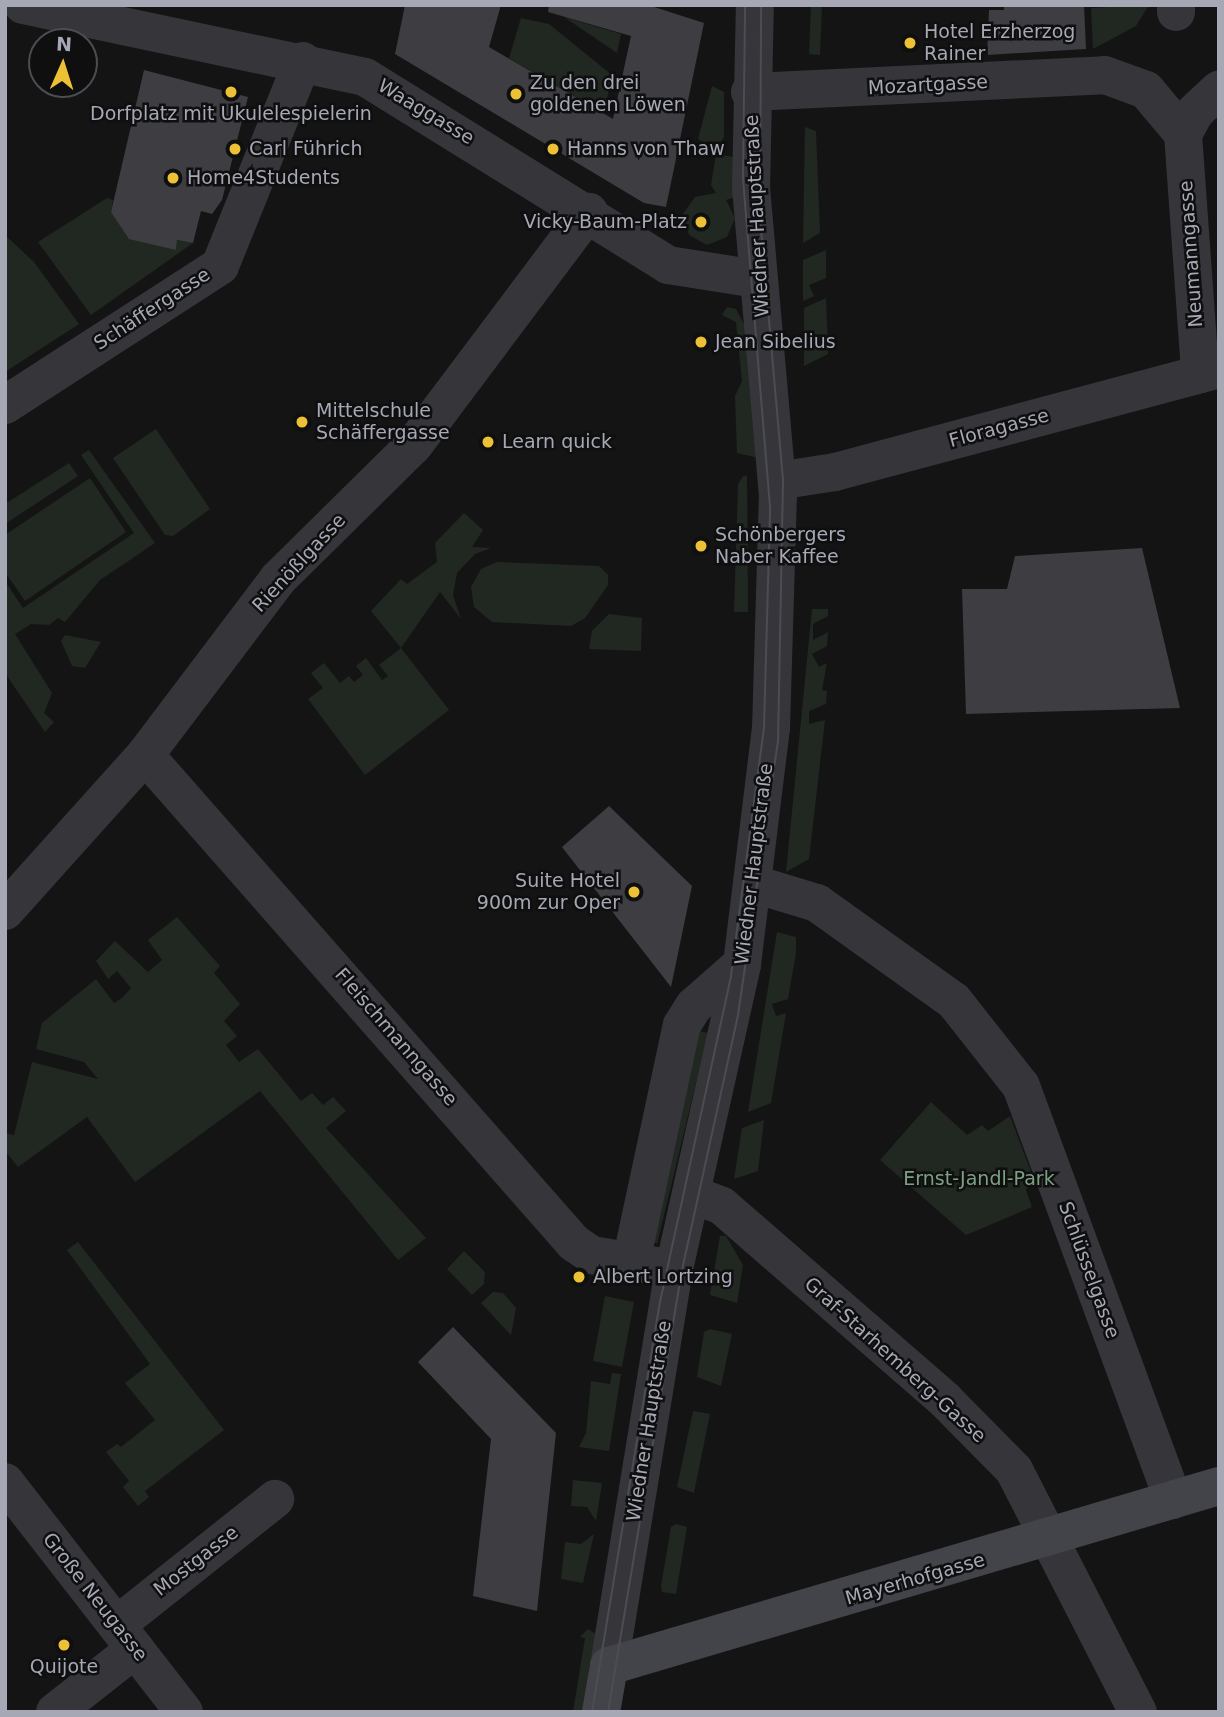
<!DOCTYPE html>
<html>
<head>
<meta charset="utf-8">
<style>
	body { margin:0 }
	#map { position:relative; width:1224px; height:1717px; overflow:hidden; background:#141415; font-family:"DejaVu Sans",sans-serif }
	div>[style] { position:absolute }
	.green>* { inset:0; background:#202821 }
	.building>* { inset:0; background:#3e3e42 }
	.minor>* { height:38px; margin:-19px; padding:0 19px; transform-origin:19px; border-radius:19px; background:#35353a }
	.tertiary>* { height:38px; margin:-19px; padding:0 19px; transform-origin:19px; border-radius:19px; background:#35353a }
	.secondary>* { height:38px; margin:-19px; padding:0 19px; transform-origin:19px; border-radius:19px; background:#43444a }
	.tram>* { height:2px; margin:-1px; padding:0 1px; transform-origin:1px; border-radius:1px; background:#4c4d53 }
	.dots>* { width:19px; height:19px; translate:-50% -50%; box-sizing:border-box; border:4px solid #0f0f10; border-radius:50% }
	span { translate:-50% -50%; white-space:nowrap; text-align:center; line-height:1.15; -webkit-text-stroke:5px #0f0f10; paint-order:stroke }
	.poi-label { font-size:19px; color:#a6a9b5 }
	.left { translate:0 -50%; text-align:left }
	.right { translate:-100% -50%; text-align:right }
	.street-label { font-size:19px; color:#a6a9b5 }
	.park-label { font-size:19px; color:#7da083 }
	.frame { position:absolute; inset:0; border:7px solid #a6a9b5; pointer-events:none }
	.north { position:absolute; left:28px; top:28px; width:70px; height:70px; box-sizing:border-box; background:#0f0f10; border:2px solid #4b4d52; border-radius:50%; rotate:3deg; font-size:19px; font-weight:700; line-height:28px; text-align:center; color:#a6a9b5 }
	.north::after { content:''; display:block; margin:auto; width:24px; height:32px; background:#ecc135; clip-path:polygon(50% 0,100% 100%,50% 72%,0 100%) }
</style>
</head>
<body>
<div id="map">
	<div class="green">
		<i style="clip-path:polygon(811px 5px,822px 5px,820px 55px,809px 54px)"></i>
		<i style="clip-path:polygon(1149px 5px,1136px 26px,1093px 49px,1091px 8px)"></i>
		<i style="clip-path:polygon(564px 17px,621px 34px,617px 53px)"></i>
		<i style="clip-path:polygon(521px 18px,549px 24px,612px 75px,604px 114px,509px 58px)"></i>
		<i style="clip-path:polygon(712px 86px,724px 92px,724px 137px,721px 142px,702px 142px,698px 139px)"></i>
		<i style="clip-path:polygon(805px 127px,816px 131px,820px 233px,803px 243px)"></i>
		<i style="clip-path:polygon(716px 154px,734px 157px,735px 197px,726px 200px,735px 218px,727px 237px,707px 245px,689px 235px,683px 214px,695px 197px,716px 193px,711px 185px)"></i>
		<i style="clip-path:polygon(107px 198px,113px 200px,111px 212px,128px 230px,176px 249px,177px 240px,193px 243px,91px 315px,38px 242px)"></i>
		<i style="clip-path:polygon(5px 235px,34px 262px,79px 324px,5px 372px)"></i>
		<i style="clip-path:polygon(826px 250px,826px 278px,809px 285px,814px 296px,803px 301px,803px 260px)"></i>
		<i style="clip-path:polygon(826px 298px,828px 354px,804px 366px,804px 308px)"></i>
		<i style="clip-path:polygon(727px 307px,736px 309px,745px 326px,759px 458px,737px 453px,735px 396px,742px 381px,736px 322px,722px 315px)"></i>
		<i style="clip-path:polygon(156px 429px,210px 509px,173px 536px,165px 535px,113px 458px)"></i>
		<i style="clip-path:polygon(89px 450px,155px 543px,100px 580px,65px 622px,58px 618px,49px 625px,31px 624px,15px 634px,52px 693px,44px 713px,54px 722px,45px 732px,5px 673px,5px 581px,23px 608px,134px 533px,81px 455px)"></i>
		<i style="clip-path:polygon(69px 463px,78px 476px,5px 524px,5px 504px)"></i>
		<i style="clip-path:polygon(743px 476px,747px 476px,748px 612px,734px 612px,738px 484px)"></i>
		<i style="clip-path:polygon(90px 478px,126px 532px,25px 601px,5px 572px,5px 535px)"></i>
		<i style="clip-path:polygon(464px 513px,483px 530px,472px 547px,491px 548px,475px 554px,457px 573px,453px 595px,461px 619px,440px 592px,401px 648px,449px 710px,365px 775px,308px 699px,323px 688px,311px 673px,324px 663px,340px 683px,349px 676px,354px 682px,363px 675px,356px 666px,366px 658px,382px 680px,388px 676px,379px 665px,401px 648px,371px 611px,401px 579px,407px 584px,437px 562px,435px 543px)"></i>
		<i style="clip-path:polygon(497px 562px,599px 566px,608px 575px,608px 585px,585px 618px,571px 626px,492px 622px,474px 607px,471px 587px,481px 569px)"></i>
		<i style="clip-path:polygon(812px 609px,828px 609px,828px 616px,813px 624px,813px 640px,828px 632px,827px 646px,812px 654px,819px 667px,827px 663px,822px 690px,827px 691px,826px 704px,809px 711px,809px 724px,825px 720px,809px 859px,786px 872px)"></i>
		<i style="clip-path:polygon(609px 614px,642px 618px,641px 651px,589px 649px,592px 631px)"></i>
		<i style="clip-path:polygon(65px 635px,101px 642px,85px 668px,72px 666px,61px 641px)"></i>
		<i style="clip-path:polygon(177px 917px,220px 966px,214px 973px,240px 1004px,224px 1021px,237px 1036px,226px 1045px,239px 1062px,258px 1049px,301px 1101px,312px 1093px,323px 1105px,333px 1097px,346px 1111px,326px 1128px,426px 1238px,398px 1260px,260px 1091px,135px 1182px,87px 1117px,18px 1167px,5px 1151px,5px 1133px,14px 1135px,32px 1062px,98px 1079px,84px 1062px,36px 1049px,42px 1023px,96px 979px,114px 1003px,122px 998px,131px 988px,117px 971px,108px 979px,96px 961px,115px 941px,148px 972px,162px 960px,148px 940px)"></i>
		<i style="clip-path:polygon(777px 932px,796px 937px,796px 953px,788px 999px,772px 1004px,776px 1016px,786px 1013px,771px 1103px,748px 1112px)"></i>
		<i style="clip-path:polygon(696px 1030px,708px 1033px,657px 1244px,654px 1242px)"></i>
		<i style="clip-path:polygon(931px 1102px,967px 1135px,982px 1125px,988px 1131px,1010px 1116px,1033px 1177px,1026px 1190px,1032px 1207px,966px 1235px,880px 1160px)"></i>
		<i style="clip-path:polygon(764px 1120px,758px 1171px,734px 1179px,742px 1128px)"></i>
		<i style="clip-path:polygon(720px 1236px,726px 1236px,743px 1265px,737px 1303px,710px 1295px)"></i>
		<i style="clip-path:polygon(78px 1242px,224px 1430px,145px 1491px,149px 1497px,138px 1506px,123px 1487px,129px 1481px,106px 1452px,117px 1444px,121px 1447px,155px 1420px,125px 1383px,150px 1364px,67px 1250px)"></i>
		<i style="clip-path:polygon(464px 1251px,485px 1272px,484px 1284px,472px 1295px,447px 1269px)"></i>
		<i style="clip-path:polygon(493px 1292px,503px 1293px,516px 1308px,511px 1335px,481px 1303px)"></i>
		<i style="clip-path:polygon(605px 1296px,634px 1302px,622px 1367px,593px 1361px)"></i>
		<i style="clip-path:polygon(710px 1329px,732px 1334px,721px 1386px,697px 1377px,704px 1332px)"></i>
		<i style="clip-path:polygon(612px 1373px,621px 1374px,609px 1451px,579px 1447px,586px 1433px,591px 1381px,610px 1384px)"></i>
		<i style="clip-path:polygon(693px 1411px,710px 1414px,694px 1493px,677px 1487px)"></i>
		<i style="clip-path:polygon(573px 1480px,602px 1483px,596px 1521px,587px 1507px,571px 1506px)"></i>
		<i style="clip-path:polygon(676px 1524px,687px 1527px,676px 1594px,662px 1592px,661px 1586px,671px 1527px)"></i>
		<i style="clip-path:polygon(594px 1534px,583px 1583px,561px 1579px,565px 1542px,581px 1544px)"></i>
		<i style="clip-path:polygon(588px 1629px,596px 1634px,584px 1712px,573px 1712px,585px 1638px,580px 1637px)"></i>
	</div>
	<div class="building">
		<i style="clip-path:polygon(405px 5px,501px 5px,489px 47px,613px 119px,631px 36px,548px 12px,549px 5px,648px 5px,704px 23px,666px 207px,644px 203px,395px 54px)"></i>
		<i style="clip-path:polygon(1004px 5px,1084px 5px,1086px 49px,987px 55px,989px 10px,1004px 10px)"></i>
		<i style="clip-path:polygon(144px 70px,248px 97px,222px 200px,212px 214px,201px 211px,193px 243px,177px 240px,176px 250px,129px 239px,111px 212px)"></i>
		<i style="clip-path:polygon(1142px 548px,1180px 708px,966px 714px,962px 589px,1007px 589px,1015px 556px)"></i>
		<i style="clip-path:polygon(609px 806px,692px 886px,671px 987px,562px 847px)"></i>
		<i style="clip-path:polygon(453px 1327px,556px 1433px,537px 1611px,473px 1596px,491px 1439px,418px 1362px)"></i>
	</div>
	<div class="minor">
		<i style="left:23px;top:5px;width:349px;rotate:11.9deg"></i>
		<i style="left:365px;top:77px;width:357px;rotate:31.8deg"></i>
		<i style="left:668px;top:265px;width:90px;rotate:8.9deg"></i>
		<i style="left:1176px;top:5px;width:7px;rotate:90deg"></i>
		<i style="left:750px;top:92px;width:355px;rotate:-2.7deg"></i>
		<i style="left:1105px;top:75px;width:44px;rotate:20.1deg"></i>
		<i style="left:1146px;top:90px;width:57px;rotate:49.9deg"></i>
		<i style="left:1183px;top:134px;width:241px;rotate:85.9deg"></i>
		<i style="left:1183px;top:134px;width:25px;rotate:-61deg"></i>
		<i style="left:1195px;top:112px;width:33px;rotate:-43deg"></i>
		<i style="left:5px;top:405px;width:256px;rotate:-32.9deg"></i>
		<i style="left:220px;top:266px;width:221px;rotate:-68deg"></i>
		<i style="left:777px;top:481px;width:59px;rotate:-8.8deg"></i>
		<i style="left:835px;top:472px;width:398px;rotate:-15deg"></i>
		<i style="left:145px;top:755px;width:650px;rotate:48.68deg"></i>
		<i style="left:574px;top:1243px;width:22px;rotate:34deg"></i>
		<i style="left:592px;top:1255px;width:83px;rotate:9.7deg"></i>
		<i style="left:754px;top:884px;width:66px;rotate:16.8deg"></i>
		<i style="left:817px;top:903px;width:168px;rotate:35.6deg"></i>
		<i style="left:954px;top:1001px;width:108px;rotate:51.8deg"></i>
		<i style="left:1021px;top:1086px;width:441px;rotate:69.8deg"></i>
		<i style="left:5px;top:911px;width:210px;rotate:-48.1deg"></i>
		<i style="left:145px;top:755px;width:221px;rotate:-52.9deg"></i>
		<i style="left:278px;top:579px;width:190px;rotate:-44.6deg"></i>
		<i style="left:413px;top:446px;width:293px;rotate:-53.1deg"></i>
		<i style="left:691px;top:1194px;width:33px;rotate:21deg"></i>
		<i style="left:722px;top:1206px;width:296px;rotate:41deg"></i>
		<i style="left:945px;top:1400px;width:98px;rotate:45.4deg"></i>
		<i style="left:1014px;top:1470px;width:272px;rotate:62.9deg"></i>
		<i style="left:631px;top:1262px;width:242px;rotate:-77.9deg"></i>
		<i style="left:682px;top:1025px;width:22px;rotate:-58deg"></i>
		<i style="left:694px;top:1006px;width:64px;rotate:-41.2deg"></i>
		<i style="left:5px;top:1482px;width:291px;rotate:52.1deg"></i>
		<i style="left:118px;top:1624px;width:201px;rotate:-38.5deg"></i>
		<i style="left:55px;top:1712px;width:102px;rotate:-38.2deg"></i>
	</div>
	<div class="tertiary">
		<i style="left:609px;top:1666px;width:402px;rotate:-80.7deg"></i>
		<i style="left:674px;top:1269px;width:312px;rotate:-77.4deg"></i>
		<i style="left:742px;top:964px;width:237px;rotate:-83deg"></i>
		<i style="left:771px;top:729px;width:233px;rotate:-88.3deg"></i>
		<i style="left:778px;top:496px;width:307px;rotate:-95deg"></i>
		<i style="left:751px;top:190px;width:185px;rotate:-88.8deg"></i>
	</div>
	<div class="secondary">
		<i style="left:601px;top:1712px;width:47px;rotate:-80.1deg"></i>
		<i style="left:609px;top:1666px;width:636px;rotate:-16.44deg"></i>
	</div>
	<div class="tram">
		<i style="left:592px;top:1712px;width:416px;rotate:-80.6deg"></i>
		<i style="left:660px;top:1302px;width:335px;rotate:-77.7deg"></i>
		<i style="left:731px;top:975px;width:250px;rotate:-82.4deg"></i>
		<i style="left:764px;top:727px;width:220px;rotate:-88.4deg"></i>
		<i style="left:770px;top:507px;width:331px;rotate:-94.7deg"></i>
		<i style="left:743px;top:177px;width:172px;rotate:-89.3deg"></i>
		<i style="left:608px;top:1712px;width:448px;rotate:-80.5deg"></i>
		<i style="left:682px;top:1270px;width:261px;rotate:-77.6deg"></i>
		<i style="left:738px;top:1015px;width:276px;rotate:-81.7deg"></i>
		<i style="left:778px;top:742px;width:262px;rotate:-88.9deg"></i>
		<i style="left:783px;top:480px;width:264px;rotate:-95deg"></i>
		<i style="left:760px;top:217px;width:212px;rotate:-89.7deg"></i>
	</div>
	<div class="dots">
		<i style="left:910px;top:43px;background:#ecc135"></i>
		<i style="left:231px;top:92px;background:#ecc135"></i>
		<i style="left:516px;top:94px;background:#ecc135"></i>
		<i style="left:235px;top:149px;background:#ecc135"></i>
		<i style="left:553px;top:149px;background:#ecc135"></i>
		<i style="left:173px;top:178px;background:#ecc135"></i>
		<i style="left:701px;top:222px;background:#ecc135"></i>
		<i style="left:701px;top:342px;background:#ecc135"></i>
		<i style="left:302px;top:422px;background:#ecc135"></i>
		<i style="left:488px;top:442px;background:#ecc135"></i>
		<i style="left:701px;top:546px;background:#ecc135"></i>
		<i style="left:634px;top:892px;background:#ecc135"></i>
		<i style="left:579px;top:1277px;background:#ecc135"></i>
		<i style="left:64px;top:1645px;background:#ecc135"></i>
	</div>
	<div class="poi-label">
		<span class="left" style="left:924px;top:43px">Hotel Erzherzog<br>Rainer</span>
		<span class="left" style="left:530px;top:94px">Zu den drei<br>goldenen Löwen</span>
		<span style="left:231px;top:114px">Dorfplatz mit Ukulelespielerin</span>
		<span class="left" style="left:249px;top:149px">Carl Führich</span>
		<span class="left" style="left:567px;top:149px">Hanns von Thaw</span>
		<span class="left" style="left:187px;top:178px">Home4Students</span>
		<span class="right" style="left:687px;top:222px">Vicky-Baum-Platz</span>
		<span class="left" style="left:715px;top:342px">Jean Sibelius</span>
		<span class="left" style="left:316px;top:422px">Mittelschule<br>Schäffergasse</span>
		<span class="left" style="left:502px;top:442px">Learn quick</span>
		<span class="left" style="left:715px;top:546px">Schönbergers<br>Naber Kaffee</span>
		<span class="right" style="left:620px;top:892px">Suite Hotel<br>900m zur Oper</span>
		<span class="left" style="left:593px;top:1277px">Albert Lortzing</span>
		<span style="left:64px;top:1667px">Quijote</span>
	</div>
	<div class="street-label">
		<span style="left:928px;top:85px;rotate:-3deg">Mozartgasse</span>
		<span style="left:426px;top:112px;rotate:31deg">Waaggasse</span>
		<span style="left:757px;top:216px;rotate:-93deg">Wiedner Hauptstraße</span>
		<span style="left:1191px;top:254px;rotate:-94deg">Neumanngasse</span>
		<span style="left:152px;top:309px;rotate:-33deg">Schäffergasse</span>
		<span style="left:999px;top:428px;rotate:-15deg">Floragasse</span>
		<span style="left:299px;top:563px;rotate:-47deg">Rienößlgasse</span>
		<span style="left:754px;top:864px;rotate:-83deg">Wiedner Hauptstraße</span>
		<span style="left:396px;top:1037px;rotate:49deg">Fleischmanngasse</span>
		<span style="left:1089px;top:1270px;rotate:70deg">Schlüsselgasse</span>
		<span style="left:895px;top:1360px;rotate:42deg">Graf-Starhemberg-Gasse</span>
		<span style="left:649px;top:1421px;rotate:-81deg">Wiedner Hauptstraße</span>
		<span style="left:196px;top:1561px;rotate:-38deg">Mostgasse</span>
		<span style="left:915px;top:1579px;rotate:-16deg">Mayerhofgasse</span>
		<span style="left:95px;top:1597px;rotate:52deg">Große Neugasse</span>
	</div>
	<div class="park-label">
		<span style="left:979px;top:1179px">Ernst-Jandl-Park</span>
	</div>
	<div class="frame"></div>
	<div class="north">N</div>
</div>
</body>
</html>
